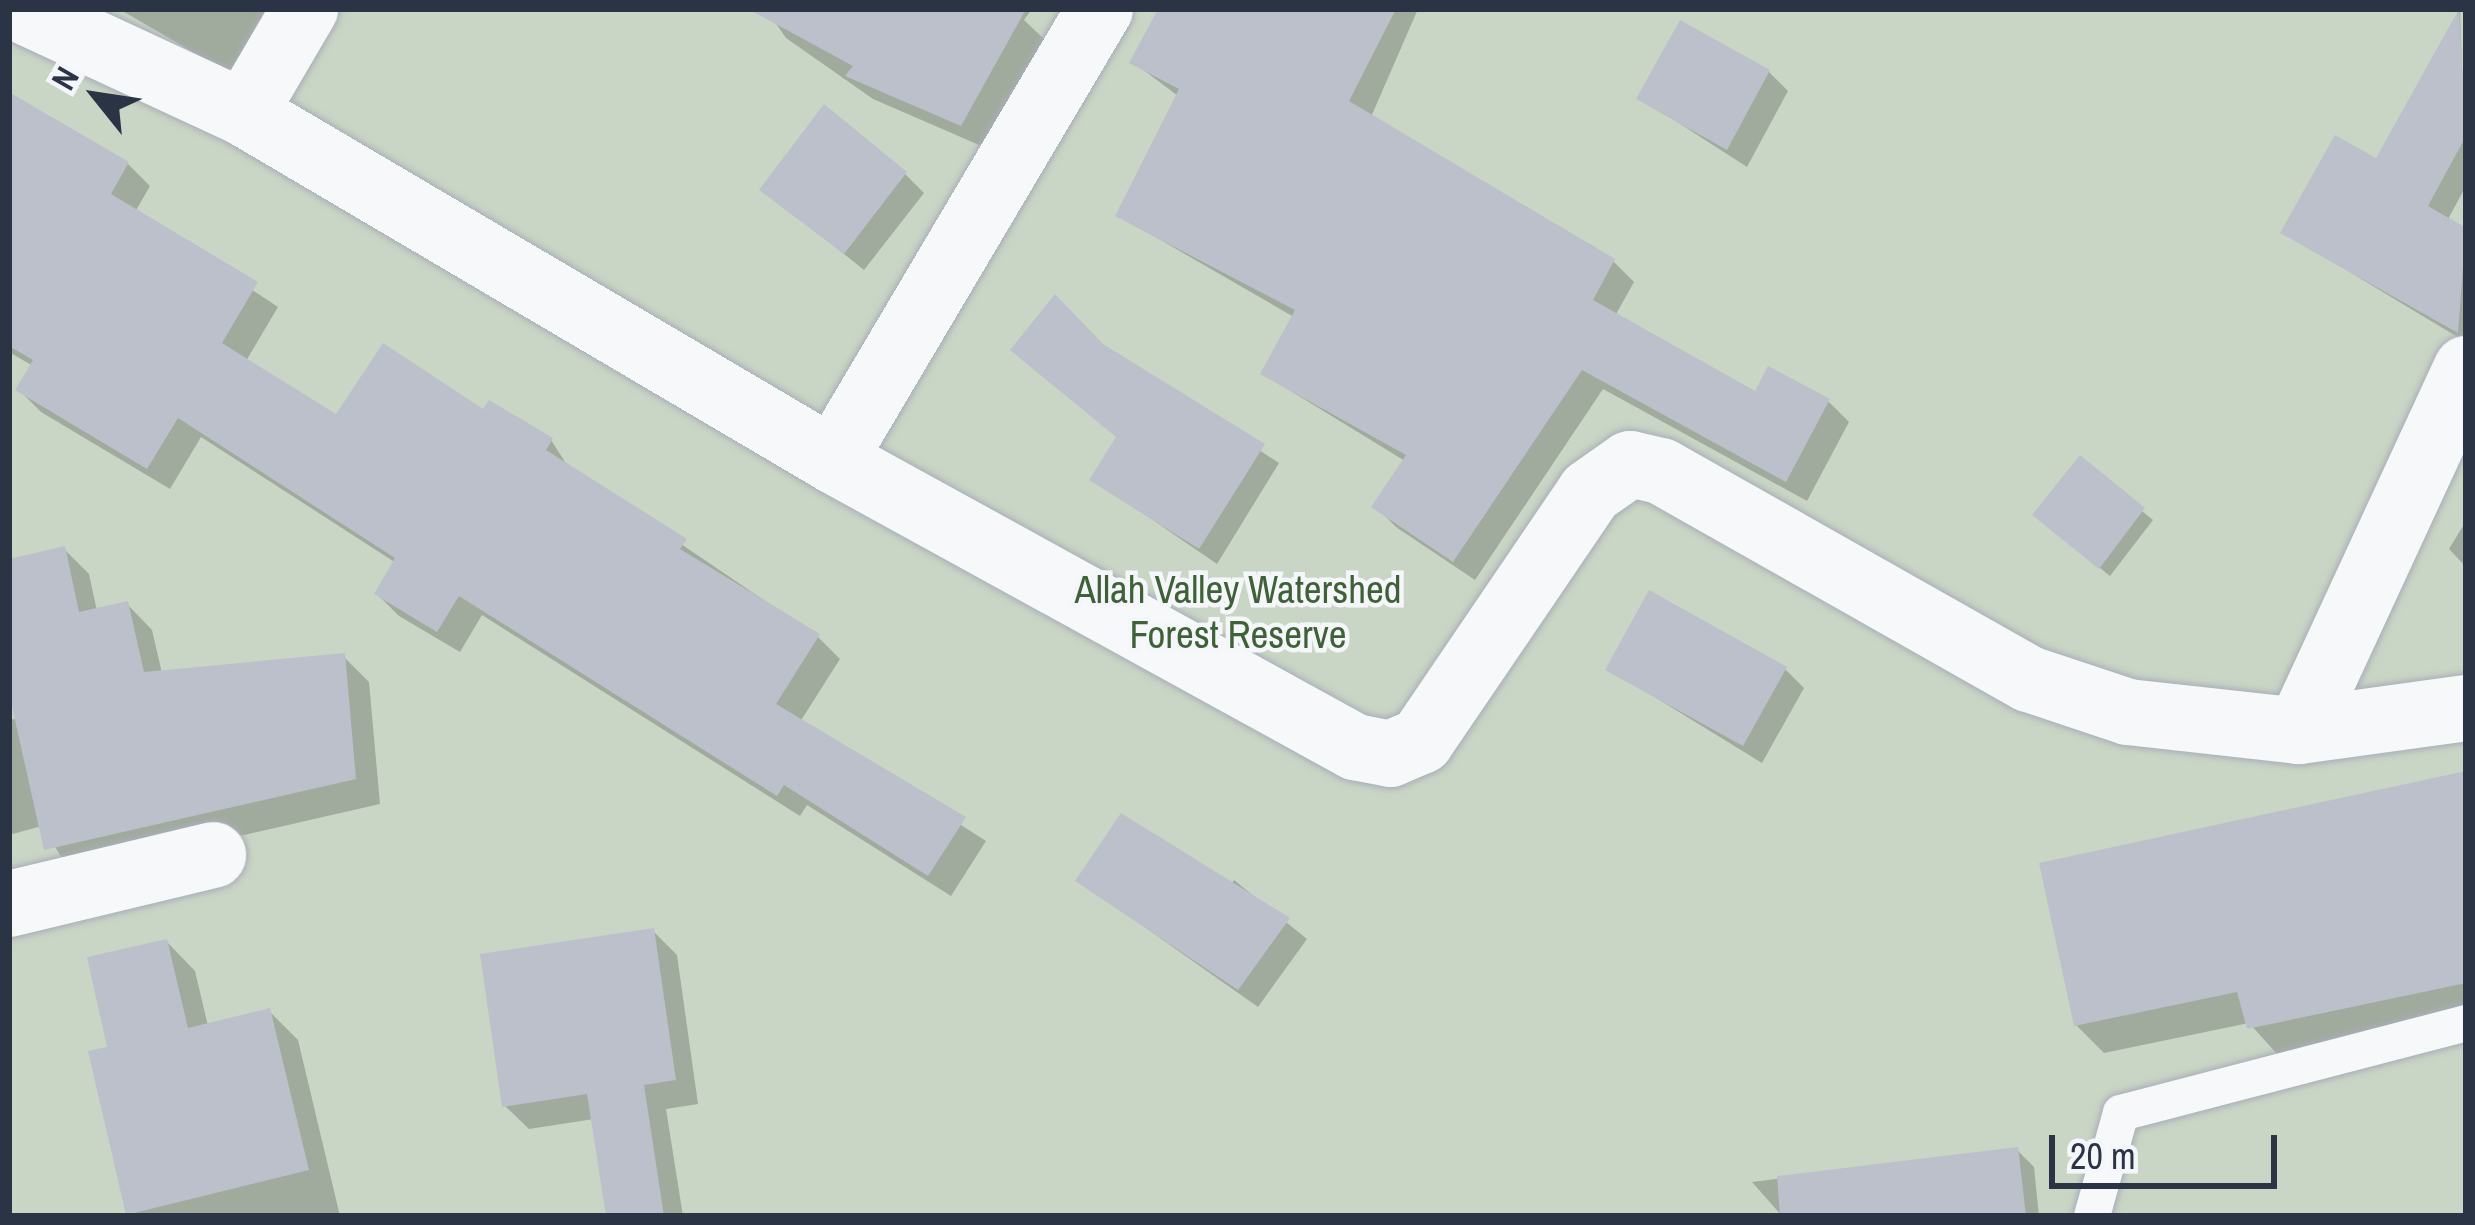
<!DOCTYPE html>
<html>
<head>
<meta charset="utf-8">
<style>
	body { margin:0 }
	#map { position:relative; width:2475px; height:1225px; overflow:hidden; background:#e4e7ec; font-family:"Archivo Narrow",sans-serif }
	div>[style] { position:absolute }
	.green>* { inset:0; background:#c9d6c5 }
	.shadow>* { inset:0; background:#0003 }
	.building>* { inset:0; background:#bbc0ca }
	.roads { filter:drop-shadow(0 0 3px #a9aeb7) drop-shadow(0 0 3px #a9aeb7) }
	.service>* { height:36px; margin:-18px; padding:0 18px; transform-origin:18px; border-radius:18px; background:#f7f8fa }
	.minor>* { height:66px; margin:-33px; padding:0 33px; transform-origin:33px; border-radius:33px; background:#f7f8fa }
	span { translate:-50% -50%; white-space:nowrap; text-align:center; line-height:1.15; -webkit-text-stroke:9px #f4f6f9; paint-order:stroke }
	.park-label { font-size:39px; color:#3f6138 }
	.frame { position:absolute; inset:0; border:12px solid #2b3445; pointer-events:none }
	.north { position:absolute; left:36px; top:36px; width:120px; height:120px; -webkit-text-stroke:9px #f4f6f9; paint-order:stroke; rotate:300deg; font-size:33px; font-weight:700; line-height:48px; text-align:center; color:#2b3445 }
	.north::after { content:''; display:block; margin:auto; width:42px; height:54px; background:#2b3445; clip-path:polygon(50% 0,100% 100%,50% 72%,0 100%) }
	.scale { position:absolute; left:2049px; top:1135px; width:228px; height:54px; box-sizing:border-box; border:6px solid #2b3445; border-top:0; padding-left:15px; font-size:36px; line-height:42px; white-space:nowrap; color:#2b3445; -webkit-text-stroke:9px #f4f6f9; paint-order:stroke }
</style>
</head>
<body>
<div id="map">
	<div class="green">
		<i style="clip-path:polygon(9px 9px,2466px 9px,2466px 1216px,9px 1216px)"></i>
	</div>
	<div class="shadow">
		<i style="clip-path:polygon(119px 9px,291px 9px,246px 83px)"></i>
		<i style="clip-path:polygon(766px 9px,1032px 9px,1024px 20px,1045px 40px,986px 148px,873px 99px,786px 38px)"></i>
		<i style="clip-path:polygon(1161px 9px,1418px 9px,1371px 117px,1613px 261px,1634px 282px,1615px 316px,1757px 395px,1828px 401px,1849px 422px,1807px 501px,1603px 389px,1475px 580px,1396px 527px,1375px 506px,1405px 461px,1263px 374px,1294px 317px,1119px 216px,1178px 96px,1133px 62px)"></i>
		<i style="clip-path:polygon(2460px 9px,2466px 186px,2447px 221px,2466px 233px,2466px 342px,2283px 232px,2377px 162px)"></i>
		<i style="clip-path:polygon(1769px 72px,1788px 91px,1747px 167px,1640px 98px)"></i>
		<i style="clip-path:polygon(9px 96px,128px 164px,150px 186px,135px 212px,278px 307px,246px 361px,337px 418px,484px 414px,551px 440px,569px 468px,818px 637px,840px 659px,800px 722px,986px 841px,951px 896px,807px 805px,800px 816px,482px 615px,460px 652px,399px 616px,377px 594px,396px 563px,201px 437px,170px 489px,41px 412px,19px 390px,33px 366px,9px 352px)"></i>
		<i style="clip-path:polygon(905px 174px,924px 193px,864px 270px,763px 189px)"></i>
		<i style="clip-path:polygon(1104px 348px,1279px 463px,1217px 564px,1093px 479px,1119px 438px)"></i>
		<i style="clip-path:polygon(2080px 460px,2153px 520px,2110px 576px,2045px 524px)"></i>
		<i style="clip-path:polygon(2466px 521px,2466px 567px,2449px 549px)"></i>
		<i style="clip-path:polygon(64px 549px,89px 574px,97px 611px,127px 604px,152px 630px,162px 673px,344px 657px,369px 682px,380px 804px,72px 874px,42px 826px,9px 835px,9px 720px,18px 718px,9px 562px)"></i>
		<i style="clip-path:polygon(1609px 669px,1785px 669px,1804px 688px,1762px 763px)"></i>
		<i style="clip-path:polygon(2466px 774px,2466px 1016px,2278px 1055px,2249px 1023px,2104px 1053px,2076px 1025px)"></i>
		<i style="clip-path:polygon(1234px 880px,1307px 939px,1258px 1007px,1079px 881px,1227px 890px)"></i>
		<i style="clip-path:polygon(653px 931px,677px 955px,698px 1104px,666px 1109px,683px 1216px,609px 1216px,594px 1119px,529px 1129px,504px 1105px)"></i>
		<i style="clip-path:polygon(167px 942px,195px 971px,208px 1026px,269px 1011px,298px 1040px,340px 1216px,129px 1213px,110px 1049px)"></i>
		<i style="clip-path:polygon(2017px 1150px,2034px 1167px,2039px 1216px,1782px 1216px,1752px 1182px)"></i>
	</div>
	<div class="building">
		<i style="clip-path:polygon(748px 9px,1026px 9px,961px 126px,845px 76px,853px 66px)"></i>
		<i style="clip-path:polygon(1158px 9px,1396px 9px,1349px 101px,1615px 259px,1593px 300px,1755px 391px,1768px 366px,1830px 399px,1786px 482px,1582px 370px,1453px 562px,1371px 507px,1406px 455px,1260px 374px,1295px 310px,1115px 216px,1179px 89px,1129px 63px)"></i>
		<i style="clip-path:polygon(2459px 9px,2466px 136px,2428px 206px,2466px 228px,2458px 333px,2280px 233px,2335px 135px,2376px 158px)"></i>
		<i style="clip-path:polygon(1680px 20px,1770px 70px,1727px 150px,1636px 99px)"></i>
		<i style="clip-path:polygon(9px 92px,129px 162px,111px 194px,258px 282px,222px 343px,336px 414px,383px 343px,483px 409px,489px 400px,553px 438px,546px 450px,687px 539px,680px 549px,820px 634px,776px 704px,966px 817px,928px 876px,784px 785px,777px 796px,459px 596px,437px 632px,374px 594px,395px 558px,178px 418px,147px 469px,15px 390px,33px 360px,9px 346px)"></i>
		<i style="clip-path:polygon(824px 104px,907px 172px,844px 254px,759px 190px)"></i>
		<i style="clip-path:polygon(1055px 294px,1103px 344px,1265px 444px,1199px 549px,1089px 480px,1116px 437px,1010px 350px)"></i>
		<i style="clip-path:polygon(2080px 455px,2145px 508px,2099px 569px,2032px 515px)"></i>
		<i style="clip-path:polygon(65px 546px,79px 612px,128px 601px,144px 672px,345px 653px,356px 779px,44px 850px,9px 693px,9px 559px)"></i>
		<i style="clip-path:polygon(1649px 590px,1787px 667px,1743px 746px,1605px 670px)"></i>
		<i style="clip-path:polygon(2466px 771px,2466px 983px,2247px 1029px,2237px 992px,2074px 1026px,2039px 863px)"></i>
		<i style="clip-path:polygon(1121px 813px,1290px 918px,1238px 990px,1075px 881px)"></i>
		<i style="clip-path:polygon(654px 928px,676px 1080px,644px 1085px,664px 1216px,606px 1216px,587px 1094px,502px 1107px,480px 954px)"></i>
		<i style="clip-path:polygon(167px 939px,188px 1028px,270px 1008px,309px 1170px,126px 1215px,88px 1051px,107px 1047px,87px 957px)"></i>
		<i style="clip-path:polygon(2018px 1147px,2026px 1216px,1780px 1216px,1777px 1176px)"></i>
	</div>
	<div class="roads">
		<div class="service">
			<i style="left:2092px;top:1216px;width:107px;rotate:-74.3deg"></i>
			<i style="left:2121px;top:1113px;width:357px;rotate:-14.6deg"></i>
		</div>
		<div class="minor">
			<i style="left:20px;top:9px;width:247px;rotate:24.9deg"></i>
			<i style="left:244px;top:113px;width:684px;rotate:30.5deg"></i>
			<i style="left:833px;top:460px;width:596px;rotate:28.8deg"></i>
			<i style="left:1355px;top:747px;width:36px;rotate:11deg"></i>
			<i style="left:1390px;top:754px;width:34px;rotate:-23deg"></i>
			<i style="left:1421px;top:741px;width:301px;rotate:-55.8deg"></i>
			<i style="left:1590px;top:492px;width:49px;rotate:-35deg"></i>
			<i style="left:1630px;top:464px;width:32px;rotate:13deg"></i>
			<i style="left:1661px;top:471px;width:423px;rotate:29.5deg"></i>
			<i style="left:2029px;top:679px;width:104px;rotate:18.4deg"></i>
			<i style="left:2128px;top:712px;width:172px;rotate:6.3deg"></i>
			<i style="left:2299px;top:731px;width:169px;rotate:-7.8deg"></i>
			<i style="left:244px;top:113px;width:121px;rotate:-59.6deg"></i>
			<i style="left:833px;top:460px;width:524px;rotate:-59.37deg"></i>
			<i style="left:2299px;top:731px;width:399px;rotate:-65.2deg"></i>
			<i style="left:9px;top:904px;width:210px;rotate:-13.5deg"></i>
		</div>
	</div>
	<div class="park-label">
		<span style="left:1238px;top:612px">Allah Valley Watershed<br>Forest Reserve</span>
	</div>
	<div class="frame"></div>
	<div class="north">N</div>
	<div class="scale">20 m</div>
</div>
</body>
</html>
